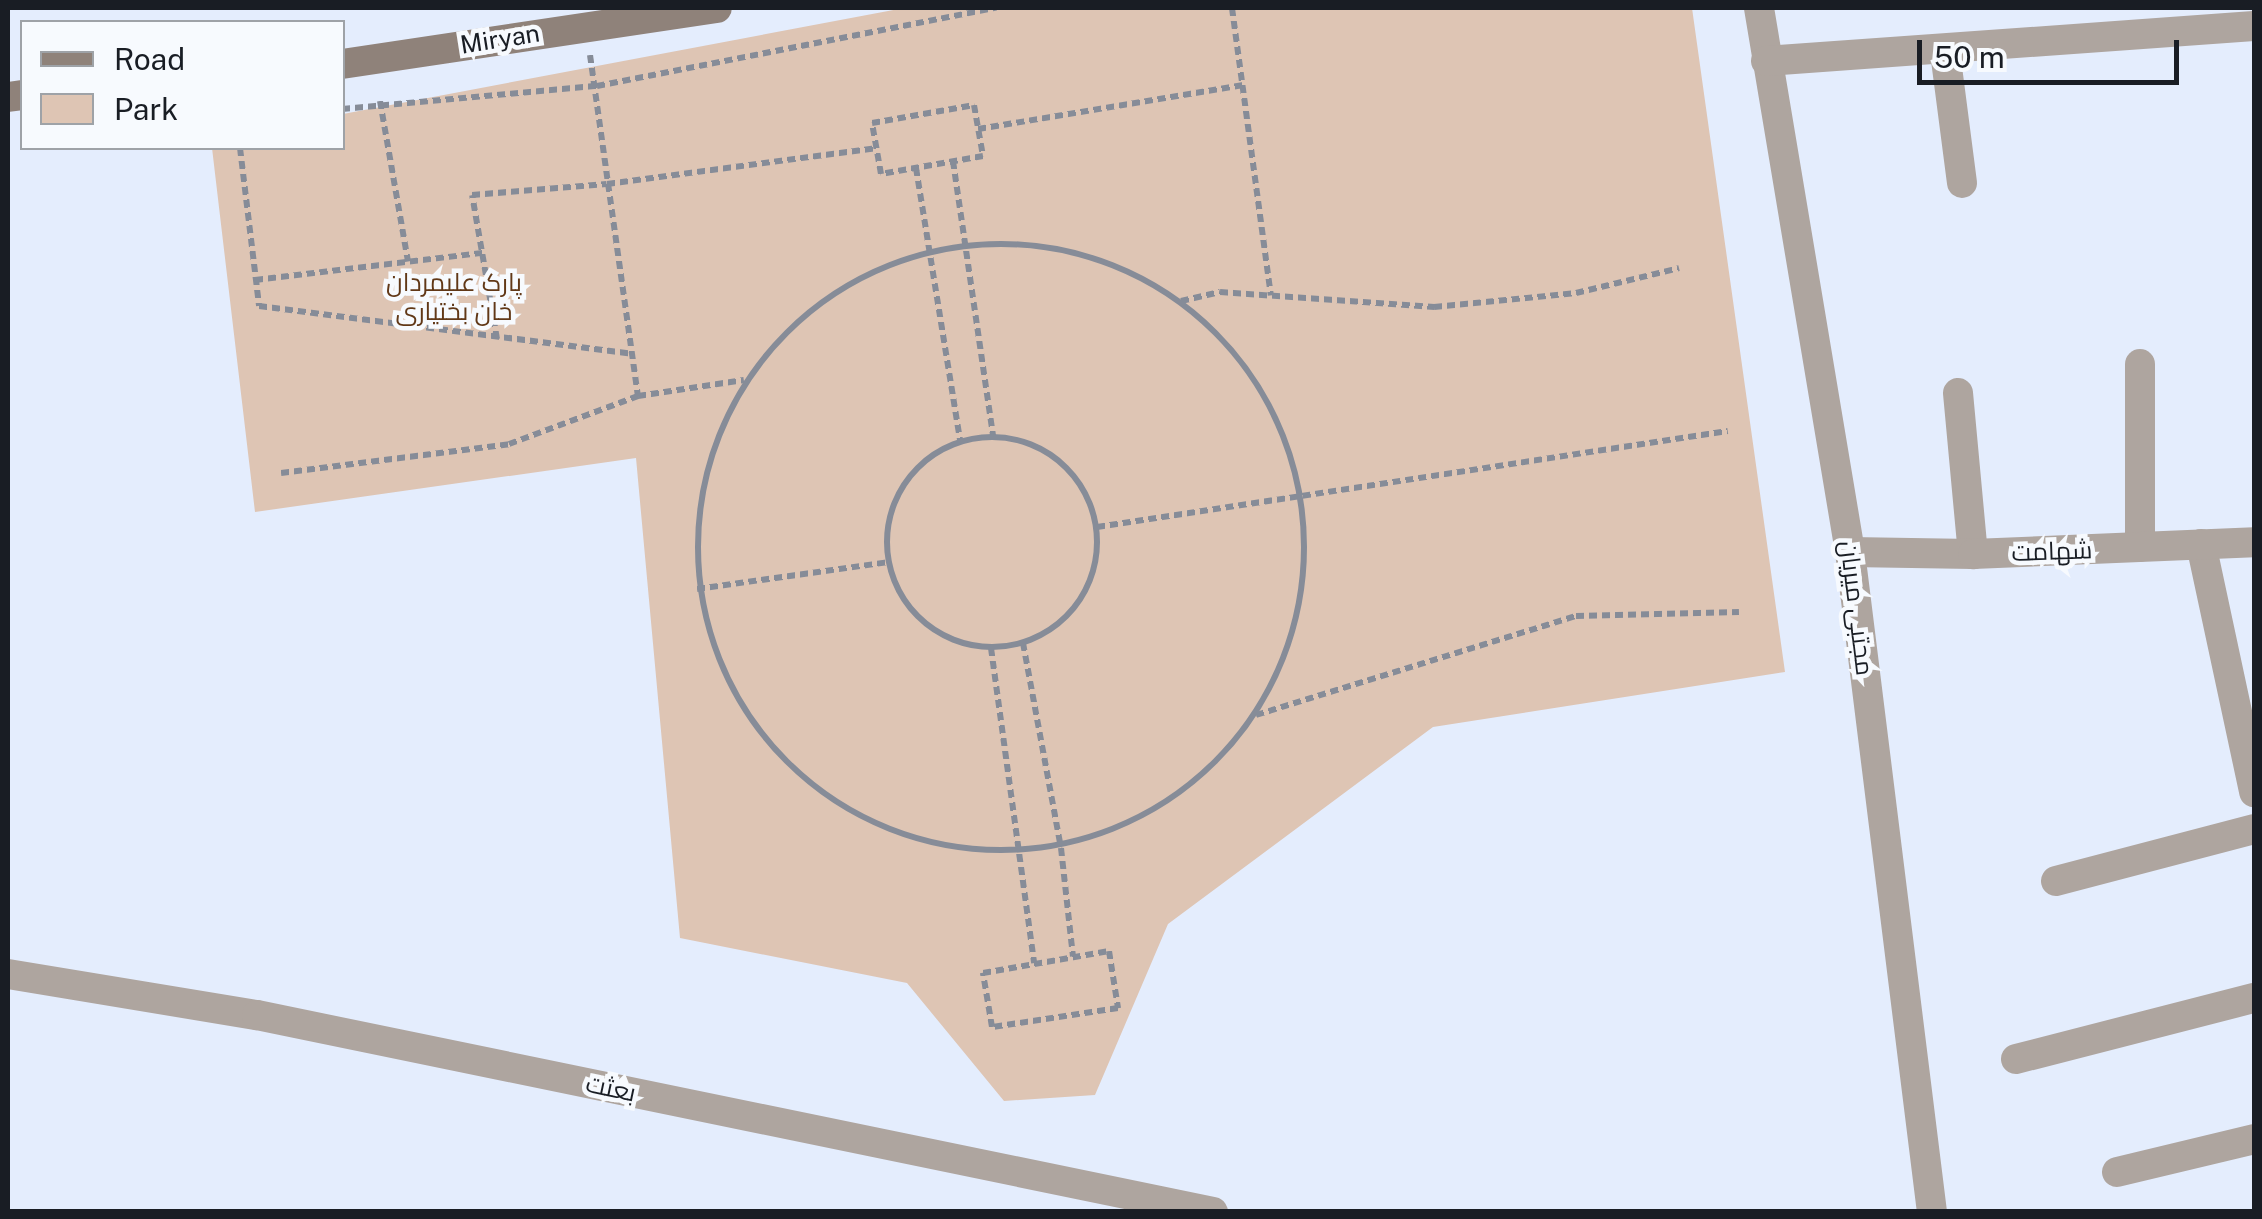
<!DOCTYPE html>
<html>
<head>
<meta charset="utf-8">
<style>
	body { margin:0 }
	#map { position:relative; width:2262px; height:1219px; overflow:hidden; background:#e4edfd; font-family:"Public Sans",Cairo,sans-serif }
	div>[style] { position:absolute }
	.green>* { inset:0; background:#dec5b4 }
	.path>* { height:6px; margin-top:-3px; transform-origin:0; background:repeating-linear-gradient(90deg,#868c98 0 8px,transparent 0 13px) }
	.path>.ring { margin:-3px; padding:0; box-sizing:content-box; background:none; border:6px solid #868c98; border-radius:50% }
	.street>* { height:30px; margin:-15px; padding:0 15px; transform-origin:15px; border-radius:15px; background:#aea59f }
	.secondary>* { height:30px; margin:-15px; padding:0 15px; transform-origin:15px; border-radius:15px; background:#8f827a }
	span { translate:-50% -50%; white-space:nowrap; text-align:center; line-height:1.15; -webkit-text-stroke:9px #f7fafe; paint-order:stroke }
	.street-label { font-size:25px; color:#191d24 }
	.park-label { font-size:25px; color:#613817 }
	.frame { position:absolute; inset:0; border:10px solid #191d24; pointer-events:none }
	.legend { position:absolute; left:20px; top:20px; width:325px; height:130px; box-sizing:border-box; background:#f7fafe; border:2px solid #9ea2a7; margin:0; padding:12px 18px; list-style:none; font-size:30px; color:#191d24 }
	.legend li { display:flex; align-items:center; gap:20px; height:50px }
	.legend b { width:50px; border:2px solid #9ea2a7 }
	.scale { position:absolute; left:1917px; top:40px; width:262px; height:45px; box-sizing:border-box; border:5px solid #191d24; border-top:0; padding-left:12px; font-size:30px; line-height:35px; white-space:nowrap; color:#191d24; -webkit-text-stroke:8px #f7fafe; paint-order:stroke }
</style>
</head>
<body>
<div id="map">
	<div class="green">
		<i style="clip-path:polygon(904px 8px,1692px 8px,1785px 672px,1433px 727px,1168px 924px,1095px 1095px,1004px 1101px,907px 983px,680px 938px,636px 458px,255px 512px,212px 148px,342px 148px,343px 114px)"></i>
	</div>
	<div class="path">
		<i style="left:1232px;top:8px;width:290px;rotate:82.3deg"></i>
		<i style="left:590px;top:55px;width:344px;rotate:82deg"></i>
		<i style="left:380px;top:101px;width:163px;rotate:80.1deg"></i>
		<i style="left:974px;top:105px;width:52px;rotate:80deg"></i>
		<i style="left:983px;top:156px;width:104px;rotate:170deg"></i>
		<i style="left:881px;top:174px;width:52px;rotate:-100deg"></i>
		<i style="left:872px;top:123px;width:104px;rotate:-10deg"></i>
		<i style="left:342px;top:109px;width:256px;rotate:-5.2deg"></i>
		<i style="left:597px;top:86px;width:407px;rotate:-11.1deg"></i>
		<i style="left:978px;top:129px;width:269px;rotate:-9.4deg"></i>
		<i style="left:240px;top:148px;width:159px;rotate:83.1deg"></i>
		<i style="left:259px;top:306px;width:376px;rotate:7.3deg"></i>
		<i style="left:953px;top:161px;width:278px;rotate:81.7deg"></i>
		<i style="left:916px;top:168px;width:277px;rotate:80.8deg"></i>
		<i class="ring" style="left:698px;top:244px;width:600px;height:600px"></i>
		<i style="left:255px;top:280px;width:229px;rotate:-6.8deg"></i>
		<i style="left:1181px;top:301px;width:40px;rotate:-13deg"></i>
		<i style="left:1220px;top:292px;width:215px;rotate:4deg"></i>
		<i style="left:1434px;top:307px;width:143px;rotate:-5.6deg"></i>
		<i style="left:1576px;top:293px;width:106px;rotate:-13.6deg"></i>
		<i style="left:497px;top:339px;width:146px;rotate:-99.8deg"></i>
		<i style="left:472px;top:195px;width:135px;rotate:-4.7deg"></i>
		<i style="left:607px;top:184px;width:271px;rotate:-7.6deg"></i>
		<i class="ring" style="left:887px;top:437px;width:204px;height:204px"></i>
		<i style="left:281px;top:473px;width:230px;rotate:-7.2deg"></i>
		<i style="left:509px;top:444px;width:138px;rotate:-20.4deg"></i>
		<i style="left:638px;top:396px;width:107px;rotate:-8.6deg"></i>
		<i style="left:1097px;top:527px;width:638px;rotate:-8.65deg"></i>
		<i style="left:697px;top:589px;width:193px;rotate:-8deg"></i>
		<i style="left:1023px;top:643px;width:208px;rotate:79.5deg"></i>
		<i style="left:1061px;top:848px;width:109px;rotate:83.7deg"></i>
		<i style="left:991px;top:648px;width:318px;rotate:82.2deg"></i>
		<i style="left:1256px;top:715px;width:335px;rotate:-17.2deg"></i>
		<i style="left:1576px;top:616px;width:163px;rotate:-1.4deg"></i>
		<i style="left:1109px;top:951px;width:58px;rotate:81deg"></i>
		<i style="left:1118px;top:1008px;width:127px;rotate:171.4deg"></i>
		<i style="left:992px;top:1027px;width:55px;rotate:-99.5deg"></i>
		<i style="left:983px;top:973px;width:128px;rotate:-9.9deg"></i>
	</div>
	<div class="street">
		<i style="left:1759px;top:8px;width:552px;rotate:80.5deg"></i>
		<i style="left:1850px;top:552px;width:665px;rotate:82.92deg"></i>
		<i style="left:1945px;top:52px;width:132px;rotate:82.6deg"></i>
		<i style="left:1766px;top:61px;width:489px;rotate:-4.1deg"></i>
		<i style="left:1958px;top:393px;width:162px;rotate:84.7deg"></i>
		<i style="left:2201px;top:544px;width:254px;rotate:77.9deg"></i>
		<i style="left:2140px;top:547px;width:183px;rotate:-90deg"></i>
		<i style="left:1850px;top:552px;width:123px;rotate:0.9deg"></i>
		<i style="left:1973px;top:554px;width:281px;rotate:-2.4deg"></i>
		<i style="left:2056px;top:881px;width:205px;rotate:-14.7deg"></i>
		<i style="left:8px;top:974px;width:252px;rotate:9.4deg"></i>
		<i style="left:257px;top:1015px;width:976px;rotate:11.64deg"></i>
		<i style="left:2016px;top:1059px;width:246px;rotate:-14.4deg"></i>
		<i style="left:2117px;top:1172px;width:141px;rotate:-13.5deg"></i>
	</div>
	<div class="secondary">
		<i style="left:342px;top:64px;width:379px;rotate:-8.5deg"></i>
		<i style="left:8px;top:97px;width:14px;rotate:-8deg"></i>
	</div>
	<div class="street-label">
		<span style="left:500px;top:39px;rotate:-9deg">Miryan</span>
		<span style="left:2052px;top:551px;rotate:-2deg">شهامت</span>
		<span style="left:1857px;top:608px;rotate:83deg">مجتبی میریان</span>
		<span style="left:611px;top:1088px;rotate:12deg">بعثت</span>
	</div>
	<div class="park-label">
		<span style="left:454px;top:297px">پارک علیمردان<br>خان بختیاری</span>
	</div>
	<div class="frame"></div>
	<ul class="legend">
	<li><b style="height:12px;background:#8f827a"></b>Road</li>
	<li><b style="height:28px;background:#dec5b4"></b>Park</li>
	</ul>
	<div class="scale">50 m</div>
</div>
</body>
</html>
